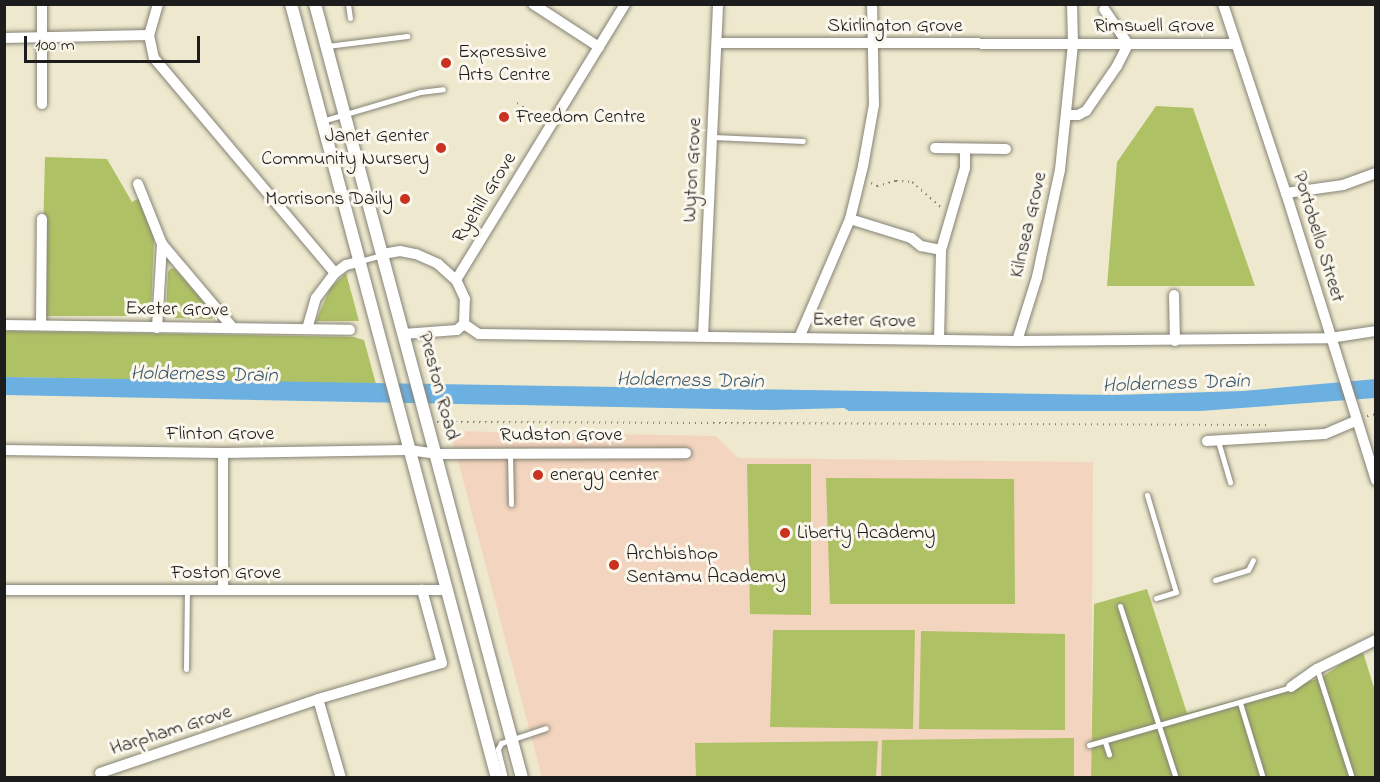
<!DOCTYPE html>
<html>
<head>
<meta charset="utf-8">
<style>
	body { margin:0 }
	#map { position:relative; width:1380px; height:782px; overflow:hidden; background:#eee9ce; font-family:"Indie Flower",sans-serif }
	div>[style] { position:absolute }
	.built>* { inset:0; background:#f3d4be }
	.green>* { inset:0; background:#afc165 }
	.water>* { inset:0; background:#6bb0e1 }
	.path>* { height:2px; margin-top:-1px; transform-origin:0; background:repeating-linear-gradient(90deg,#858275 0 1.5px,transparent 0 6px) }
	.roads { filter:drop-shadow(0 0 2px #858275) drop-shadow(0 0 2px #858275) }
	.service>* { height:5px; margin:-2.5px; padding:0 2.5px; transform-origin:2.5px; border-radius:2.5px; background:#fff }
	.minor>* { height:10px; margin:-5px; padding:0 5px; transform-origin:5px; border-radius:5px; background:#fff }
	.tertiary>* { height:12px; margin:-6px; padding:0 6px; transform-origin:6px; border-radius:6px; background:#fff }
	.dots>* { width:16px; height:16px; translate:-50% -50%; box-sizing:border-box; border:3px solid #fbf7ec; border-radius:50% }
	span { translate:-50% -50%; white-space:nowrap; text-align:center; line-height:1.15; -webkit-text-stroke:6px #fbf7ec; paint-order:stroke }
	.street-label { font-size:20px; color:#1c1c1c }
	.poi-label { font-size:20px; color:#1c1c1c }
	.left { translate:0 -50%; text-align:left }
	.right { translate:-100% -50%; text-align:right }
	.water-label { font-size:21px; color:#3c576b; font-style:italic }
	.frame { position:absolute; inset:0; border:6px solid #1c1c1c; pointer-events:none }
	.scale { position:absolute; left:24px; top:36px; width:176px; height:27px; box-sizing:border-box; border:3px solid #1c1c1c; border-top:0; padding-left:8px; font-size:18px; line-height:21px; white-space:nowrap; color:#1c1c1c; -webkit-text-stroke:4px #fbf7ec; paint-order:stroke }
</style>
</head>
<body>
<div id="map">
	<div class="built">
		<i style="clip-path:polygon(450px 431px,716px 436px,738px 458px,1093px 462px,1091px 777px,542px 777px)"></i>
	</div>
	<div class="green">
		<i style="clip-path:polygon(1156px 106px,1193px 108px,1255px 286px,1107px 286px,1117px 162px)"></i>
		<i style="clip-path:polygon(45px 157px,107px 159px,132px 202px,139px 198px,154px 236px,151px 312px,149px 316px,41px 316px)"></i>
		<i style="clip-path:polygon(171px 268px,175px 269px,213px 313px,212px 319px,174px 318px,166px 313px,168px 272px)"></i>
		<i style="clip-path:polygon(346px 273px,359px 321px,316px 321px,330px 288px)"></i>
		<i style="clip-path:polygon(5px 331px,354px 337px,364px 340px,376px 384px,5px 377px)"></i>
		<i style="clip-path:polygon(747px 464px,811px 464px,811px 615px,750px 614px)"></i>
		<i style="clip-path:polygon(826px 478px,1014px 479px,1015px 604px,830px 604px)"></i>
		<i style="clip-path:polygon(1147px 589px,1187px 713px,1321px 678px,1362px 649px,1375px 691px,1375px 777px,1091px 778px,1094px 604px)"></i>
		<i style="clip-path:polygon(773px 630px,915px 630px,913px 729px,770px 727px)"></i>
		<i style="clip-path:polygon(921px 631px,1065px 634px,1065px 730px,919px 729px)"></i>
		<i style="clip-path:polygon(1074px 738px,1074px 777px,881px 777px,882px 740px)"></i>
		<i style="clip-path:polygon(878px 741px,876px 777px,696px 777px,695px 743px)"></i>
	</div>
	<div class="water">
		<i style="clip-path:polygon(5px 377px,1115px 395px,1243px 391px,1376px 379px,1375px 398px,1200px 411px,849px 411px,844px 408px,770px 410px,5px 395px)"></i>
	</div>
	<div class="path">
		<i style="left:517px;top:103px;width:31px;rotate:32deg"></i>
		<i style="left:871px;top:183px;width:7px;rotate:27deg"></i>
		<i style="left:877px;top:186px;width:20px;rotate:-15deg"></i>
		<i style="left:896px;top:181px;width:16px;rotate:4deg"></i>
		<i style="left:912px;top:182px;width:38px;rotate:41deg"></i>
		<i style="left:1367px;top:416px;width:9px;rotate:-13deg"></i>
		<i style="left:437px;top:422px;width:832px;rotate:0.21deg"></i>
	</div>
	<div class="roads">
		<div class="service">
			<i style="left:348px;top:4px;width:14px;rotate:82deg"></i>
			<i style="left:327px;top:46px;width:81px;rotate:-7.1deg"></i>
			<i style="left:322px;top:121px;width:102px;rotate:-16.5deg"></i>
			<i style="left:420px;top:92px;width:23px;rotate:-7deg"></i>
			<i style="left:713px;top:137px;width:90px;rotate:2.5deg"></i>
			<i style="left:360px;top:261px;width:24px;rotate:-15deg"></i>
			<i style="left:1218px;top:441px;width:43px;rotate:73.7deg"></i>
			<i style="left:510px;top:453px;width:51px;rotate:88.9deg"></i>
			<i style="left:1147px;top:495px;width:101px;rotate:73.4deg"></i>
			<i style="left:1176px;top:592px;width:21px;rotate:163deg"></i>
			<i style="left:1215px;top:580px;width:34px;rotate:-17deg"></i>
			<i style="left:1248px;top:570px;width:11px;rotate:-63deg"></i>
			<i style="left:1120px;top:606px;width:181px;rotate:72deg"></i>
			<i style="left:186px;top:669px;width:78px;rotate:-89.3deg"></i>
			<i style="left:1317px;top:669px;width:114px;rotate:72.2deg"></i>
			<i style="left:1240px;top:703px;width:78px;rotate:73deg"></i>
			<i style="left:1105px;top:742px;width:13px;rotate:72deg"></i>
			<i style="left:1089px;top:745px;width:210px;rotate:-16deg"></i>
			<i style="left:505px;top:778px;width:30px;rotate:-104deg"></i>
			<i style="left:498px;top:749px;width:7px;rotate:-63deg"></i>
			<i style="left:501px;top:743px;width:47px;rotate:-18.4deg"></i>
		</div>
		<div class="minor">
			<i style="left:42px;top:4px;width:100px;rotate:90deg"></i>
			<i style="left:158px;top:4px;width:32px;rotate:106deg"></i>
			<i style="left:149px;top:35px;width:24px;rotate:78deg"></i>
			<i style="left:154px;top:58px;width:281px;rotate:49.9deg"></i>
			<i style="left:533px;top:4px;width:79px;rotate:33.1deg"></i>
			<i style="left:1223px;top:4px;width:199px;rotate:71.6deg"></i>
			<i style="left:1286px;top:193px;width:301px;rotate:72.6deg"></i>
			<i style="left:4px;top:38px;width:145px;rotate:-1.2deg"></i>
			<i style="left:717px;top:43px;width:518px;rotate:0.11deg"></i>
			<i style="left:1068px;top:115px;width:10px"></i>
			<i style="left:1078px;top:115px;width:9px;rotate:-27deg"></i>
			<i style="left:1086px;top:111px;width:55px;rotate:-55.4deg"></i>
			<i style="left:1117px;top:66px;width:25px;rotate:-63deg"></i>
			<i style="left:1128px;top:44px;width:42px;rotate:-124.4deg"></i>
			<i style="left:935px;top:148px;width:71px;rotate:0.8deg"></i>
			<i style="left:138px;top:184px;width:65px;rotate:68.2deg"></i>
			<i style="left:162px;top:244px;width:110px;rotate:49.8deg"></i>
			<i style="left:1286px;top:193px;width:58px;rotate:-8deg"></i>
			<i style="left:1343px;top:185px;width:35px;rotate:-20deg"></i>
			<i style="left:850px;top:219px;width:64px;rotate:17.3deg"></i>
			<i style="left:911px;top:238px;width:13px;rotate:39deg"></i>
			<i style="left:921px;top:246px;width:20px;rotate:11deg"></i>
			<i style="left:383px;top:254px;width:17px;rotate:-10deg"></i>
			<i style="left:400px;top:251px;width:16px;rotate:11deg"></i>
			<i style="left:416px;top:254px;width:24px;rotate:24deg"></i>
			<i style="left:438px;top:264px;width:24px;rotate:42deg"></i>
			<i style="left:1174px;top:295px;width:46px;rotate:88.8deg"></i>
			<i style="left:464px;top:324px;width:25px;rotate:-88deg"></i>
			<i style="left:465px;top:299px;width:21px;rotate:-115deg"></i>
			<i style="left:456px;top:280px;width:324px;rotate:-58.5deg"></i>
			<i style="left:4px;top:325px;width:346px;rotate:0.8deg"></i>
			<i style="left:41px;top:325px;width:106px;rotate:-89.5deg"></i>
			<i style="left:157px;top:328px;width:84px;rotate:-86.6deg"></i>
			<i style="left:307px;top:329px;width:32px;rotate:-74deg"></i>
			<i style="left:316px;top:298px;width:31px;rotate:-53deg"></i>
			<i style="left:335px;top:273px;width:14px;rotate:-36deg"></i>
			<i style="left:346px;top:265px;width:12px;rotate:-14deg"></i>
			<i style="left:403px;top:334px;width:54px;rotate:-4.2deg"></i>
			<i style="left:457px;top:330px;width:9px;rotate:-41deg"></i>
			<i style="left:464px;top:324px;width:18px;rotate:34deg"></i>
			<i style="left:479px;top:334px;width:538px;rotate:0.75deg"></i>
			<i style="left:1017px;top:341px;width:313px;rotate:-0.5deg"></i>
			<i style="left:1330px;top:338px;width:47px;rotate:-8.7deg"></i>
			<i style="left:703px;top:336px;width:332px;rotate:-87.4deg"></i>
			<i style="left:799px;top:338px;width:129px;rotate:-66.8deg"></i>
			<i style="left:850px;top:219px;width:55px;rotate:-76.2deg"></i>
			<i style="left:863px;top:166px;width:62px;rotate:-79.8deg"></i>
			<i style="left:874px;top:105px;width:101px;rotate:-91.1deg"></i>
			<i style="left:939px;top:340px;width:90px;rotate:-88.7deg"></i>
			<i style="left:941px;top:250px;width:85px;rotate:-73.7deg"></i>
			<i style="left:965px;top:168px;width:18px;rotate:-90deg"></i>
			<i style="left:1017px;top:341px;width:67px;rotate:-72.6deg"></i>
			<i style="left:1037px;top:277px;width:109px;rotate:-77.9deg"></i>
			<i style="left:1060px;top:170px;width:127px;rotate:-84.1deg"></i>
			<i style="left:1073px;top:44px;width:40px;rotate:-91.4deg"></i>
			<i style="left:1207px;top:441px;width:118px;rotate:-3.4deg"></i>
			<i style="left:1325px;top:434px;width:34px;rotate:-23deg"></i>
			<i style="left:4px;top:450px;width:219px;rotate:0.8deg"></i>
			<i style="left:223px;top:453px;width:186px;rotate:-0.9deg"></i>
			<i style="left:409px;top:450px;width:27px;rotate:8deg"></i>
			<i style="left:436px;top:454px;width:250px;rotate:-0.2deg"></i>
			<i style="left:223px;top:453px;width:137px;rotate:90deg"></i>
			<i style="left:4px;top:590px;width:443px"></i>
			<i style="left:1291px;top:687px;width:32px;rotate:-35deg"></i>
			<i style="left:1317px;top:669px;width:66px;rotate:-26.2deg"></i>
			<i style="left:318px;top:699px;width:82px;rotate:73.8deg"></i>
			<i style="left:100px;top:773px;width:230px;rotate:-18.7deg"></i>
			<i style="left:318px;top:699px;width:129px;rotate:-16.2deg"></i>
			<i style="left:442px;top:663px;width:76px;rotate:-105.3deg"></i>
		</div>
		<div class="tertiary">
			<i style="left:291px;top:4px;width:801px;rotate:75.1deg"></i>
			<i style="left:315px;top:4px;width:801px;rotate:75.03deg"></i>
		</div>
	</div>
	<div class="dots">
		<i style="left:446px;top:63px;background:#c8321e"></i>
		<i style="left:504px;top:117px;background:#c8321e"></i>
		<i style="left:441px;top:148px;background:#c8321e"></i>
		<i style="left:405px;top:199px;background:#c8321e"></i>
		<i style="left:538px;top:475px;background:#c8321e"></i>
		<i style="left:785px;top:533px;background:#c8321e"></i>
		<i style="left:614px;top:565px;background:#c8321e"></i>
	</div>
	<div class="street-label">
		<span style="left:895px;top:26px">Skirlington Grove</span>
		<span style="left:1154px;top:26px">Rimswell Grove</span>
		<span style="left:693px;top:170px;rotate:-87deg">Wyton Grove</span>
		<span style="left:485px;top:198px;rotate:-58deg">Ryehill Grove</span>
		<span style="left:1029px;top:225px;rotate:-77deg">Kilnsea Grove</span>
		<span style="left:1318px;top:237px;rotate:73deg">Portobello Street</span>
		<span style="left:177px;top:310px;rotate:1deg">Exeter Grove</span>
		<span style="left:864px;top:321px;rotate:1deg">Exeter Grove</span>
		<span style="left:438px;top:386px;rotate:75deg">Preston Road</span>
		<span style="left:220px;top:434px">Flinton Grove</span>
		<span style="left:561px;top:435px">Rudston Grove</span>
		<span style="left:226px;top:573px">Foston Grove</span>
		<span style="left:171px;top:731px;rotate:-18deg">Harpham Grove</span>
	</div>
	<div class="poi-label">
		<span class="left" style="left:458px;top:64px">Expressive<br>Arts Centre</span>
		<span class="left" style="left:516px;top:117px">Freedom Centre</span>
		<span class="right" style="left:429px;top:148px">Janet Genter<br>Community Nursery</span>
		<span class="right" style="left:393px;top:199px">Morrisons Daily</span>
		<span class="left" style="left:550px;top:475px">energy center</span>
		<span class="left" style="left:797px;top:533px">Liberty Academy</span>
		<span class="left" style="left:626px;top:566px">Archbishop<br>Sentamu Academy</span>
	</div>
	<div class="water-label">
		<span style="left:204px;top:375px;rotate:1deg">Holderness Drain</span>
		<span style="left:690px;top:381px;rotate:1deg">Holderness Drain</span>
		<span style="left:1176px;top:384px;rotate:-2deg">Holderness Drain</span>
	</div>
	<div class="frame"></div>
	<div class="scale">100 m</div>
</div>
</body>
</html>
